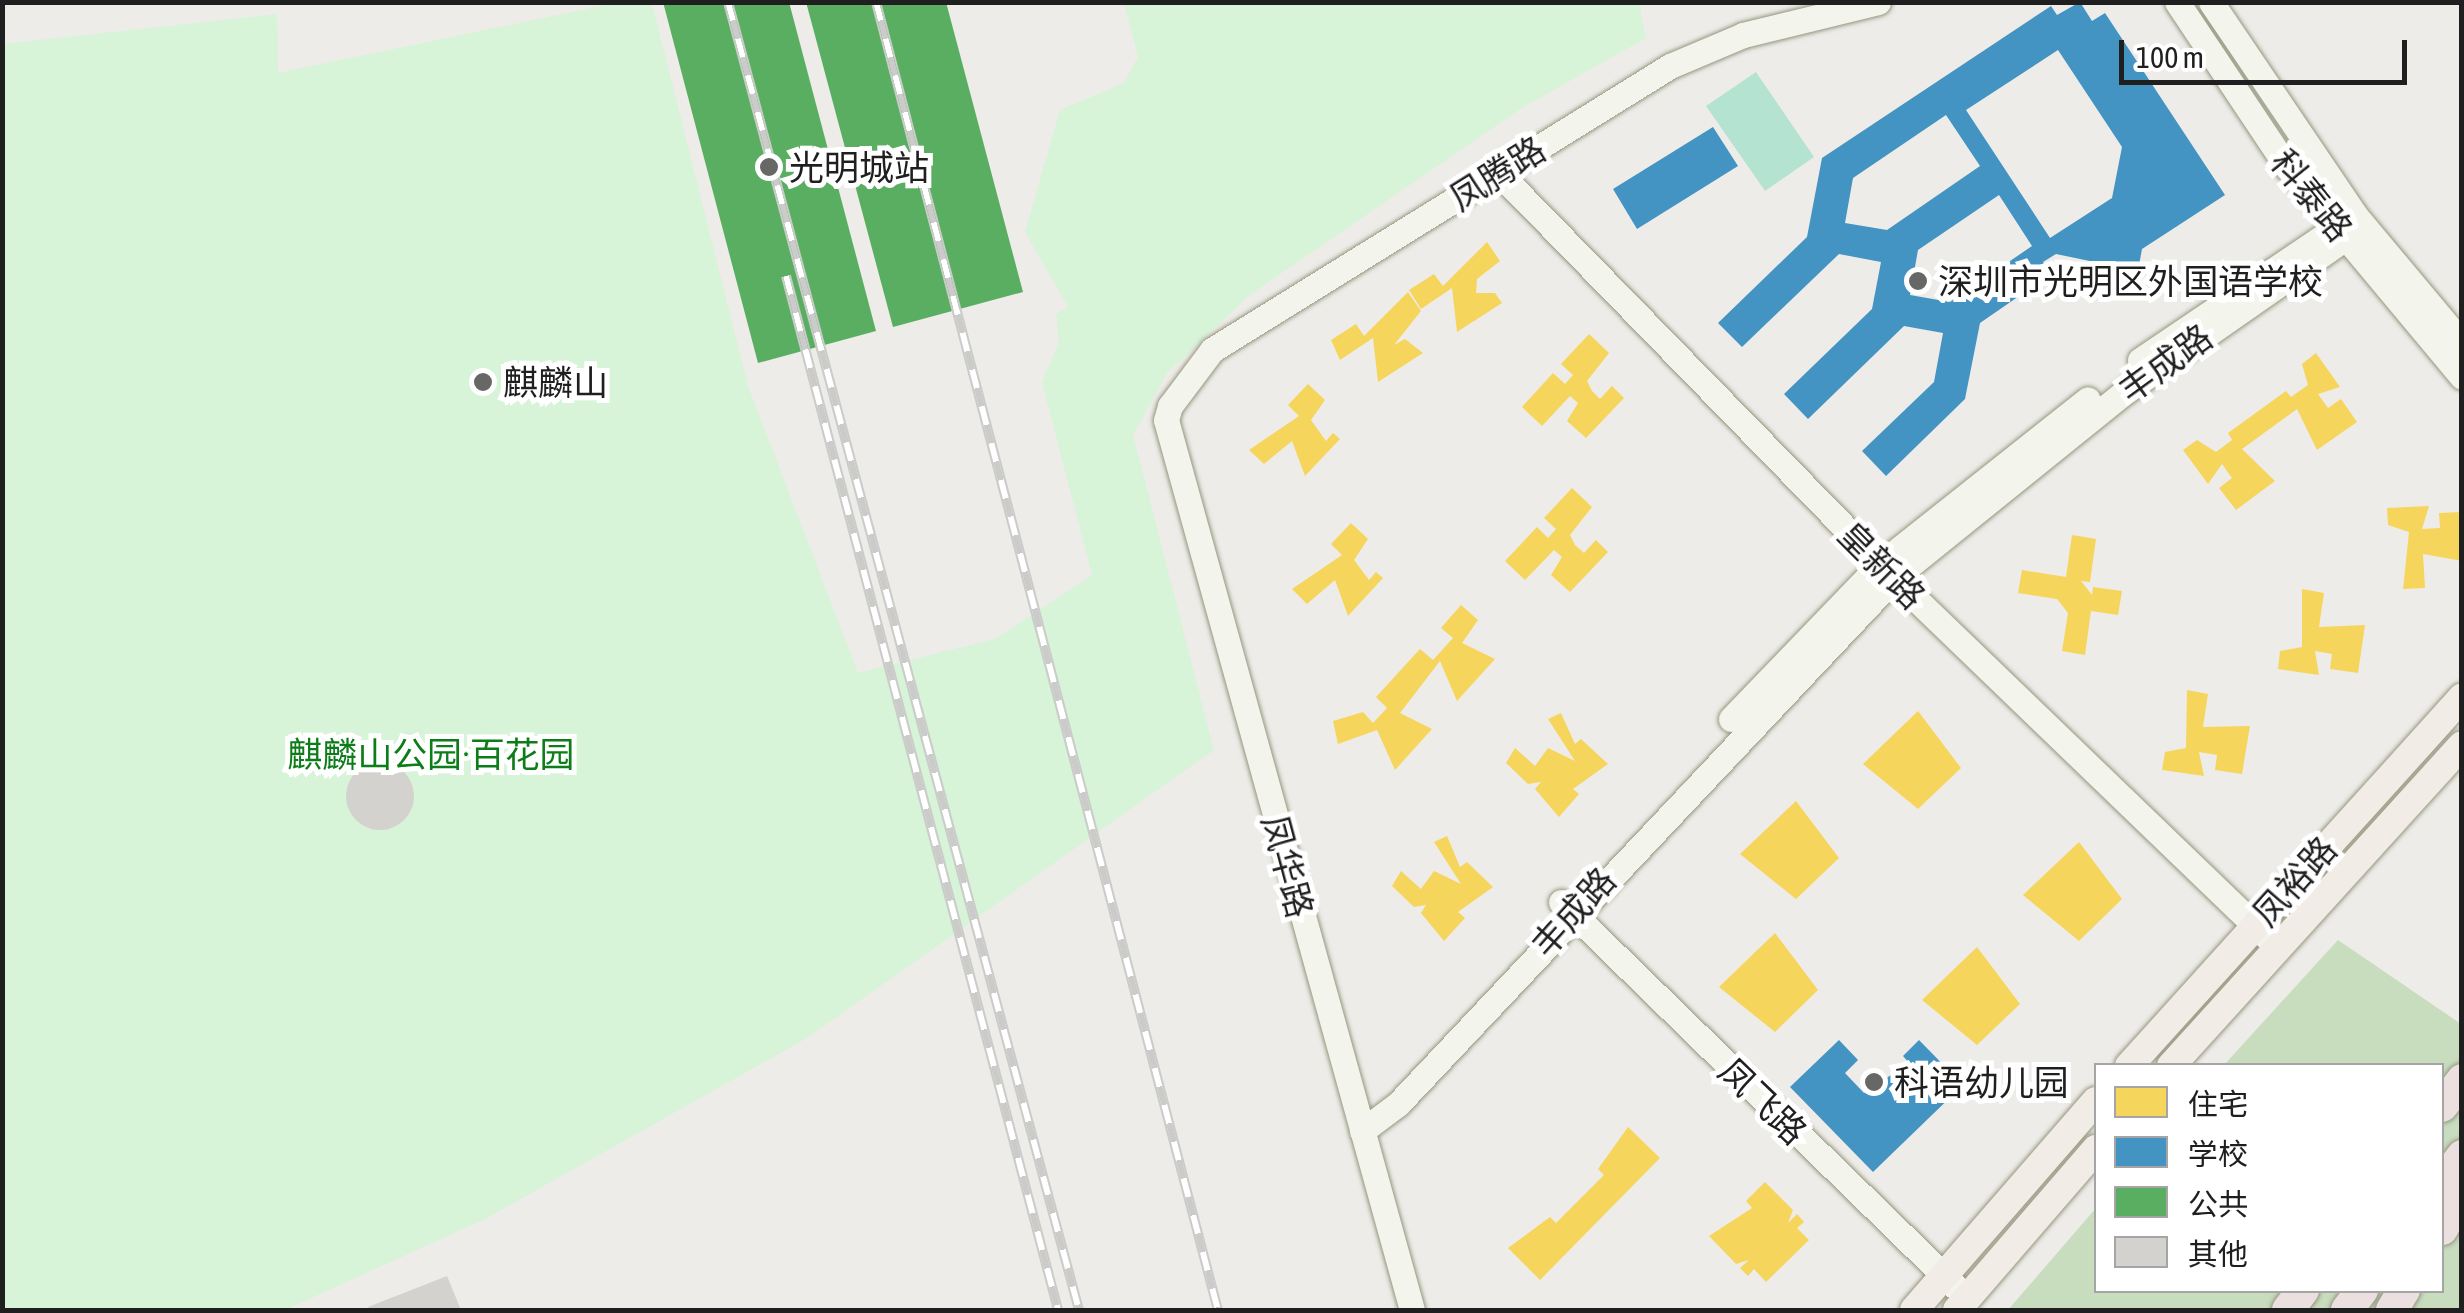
<!DOCTYPE html>
<html>
<head>
<meta charset="utf-8">
<style>
	body { margin:0 }
	#map { position:relative; width:2464px; height:1313px; overflow:hidden; background:#eeece8; font-family:"Asap Condensed","Noto Sans SC",sans-serif }
	div>[style] { position:absolute }
	.forest>* { inset:0; background:#c8dcbe }
	.park>* { inset:0; background:#d7f3d8 }
	.pitch>* { inset:0; background:#b4e4d1 }
	.homes>* { inset:0; background:#f6d55c }
	.schools>* { inset:0; background:#4393c3 }
	.public>* { inset:0; background:#5aae61 }
	.building>* { inset:0; background:#d4d2cf }
	.round { border-radius:50% }
	.roads { filter:drop-shadow(0 0 2px #959780) drop-shadow(0 0 2px #959780) }
	.secondary>* { height:25px; margin:-12.5px; padding:0 12.5px; transform-origin:12.5px; border-radius:12.5px; background:#f3f4eb }
	.primary>* { height:28px; margin:-14px; padding:0 14px; transform-origin:14px; border-radius:14px; background:#f1ece5 }
	.highway>* { height:32px; margin:-16px; padding:0 16px; transform-origin:16px; border-radius:16px; background:#ebdfe0 }
	.rail>* { height:10px; margin-top:-5px; transform-origin:0; background:repeating-linear-gradient(90deg,#fff 0 19px,#cbcbca 0 38px); box-sizing:border-box; border-block:2px solid #cbcbca }
	.dots>* { width:28px; height:28px; translate:-50% -50%; box-sizing:border-box; border:5px solid #fff; border-radius:50% }
	span { translate:-50% -50%; white-space:nowrap; text-align:center; line-height:1.15; -webkit-text-stroke:10px #fff; paint-order:stroke }
	.poi-label { font-size:35px; color:#1f1f1f }
	.left { translate:0 -50%; text-align:left }
	.street-label { font-size:35px; color:#1f1f1f }
	.park-label { font-size:35px; color:#0d7d1a }
	.frame { position:absolute; inset:0; border:5px solid #1f1f1f; pointer-events:none }
	.legend { position:absolute; left:2094px; top:1063px; width:350px; height:230px; box-sizing:border-box; background:#fff; border:2px solid #a5a5a5; margin:0; padding:12px 18px; list-style:none; font-size:30px; color:#1f1f1f }
	.legend li { display:flex; align-items:center; gap:20px; height:50px }
	.legend b { width:50px; border:2px solid #a5a5a5 }
	.scale { position:absolute; left:2119px; top:40px; width:288px; height:45px; box-sizing:border-box; border:5px solid #1f1f1f; border-top:0; padding-left:12px; font-size:30px; line-height:35px; white-space:nowrap; color:#1f1f1f; -webkit-text-stroke:8px #fff; paint-order:stroke }
</style>
</head>
<body>
<div id="map">
	<div class="forest">
		<i style="clip-path:polygon(2338px 940px,2461px 1024px,2461px 1310px,2008px 1310px,2096px 1208px,2096px 1290px,2442px 1290px,2442px 1066px,2224px 1065px)"></i>
	</div>
	<div class="park">
		<i style="clip-path:polygon(615px 3px,652px 3px,748px 386px,858px 673px,995px 639px,1092px 575px,1042px 382px,1059px 342px,1056px 314px,1068px 307px,1025px 232px,1060px 110px,1124px 83px,1138px 57px,1124px 3px,1639px 3px,1646px 38px,1522px 108px,1251px 294px,1167px 373px,1133px 435px,1214px 750px,807px 1038px,485px 1219px,285px 1310px,3px 1310px,3px 44px,277px 14px,278px 73px)"></i>
	</div>
	<div class="pitch">
		<i style="clip-path:polygon(1756px 72px,1814px 157px,1765px 191px,1706px 106px)"></i>
	</div>
	<div class="homes">
		<i style="clip-path:polygon(1487px 242px,1500px 261px,1477px 279px,1476px 293px,1495px 293px,1502px 303px,1457px 332px,1452px 288px,1421px 309px,1409px 290px,1434px 274px,1443px 286px)"></i>
		<i style="clip-path:polygon(1408px 292px,1421px 311px,1394px 345px,1405px 339px,1423px 353px,1378px 382px,1373px 338px,1340px 360px,1331px 340px,1356px 324px,1364px 336px)"></i>
		<i style="clip-path:polygon(1589px 334px,1609px 353px,1587px 381px,1592px 391px,1600px 399px,1612px 386px,1624px 398px,1586px 438px,1567px 421px,1578px 403px,1570px 396px,1542px 426px,1522px 407px,1553px 373px,1565px 384px,1573px 375px,1561px 364px)"></i>
		<i style="clip-path:polygon(2316px 353px,2340px 387px,2318px 394px,2328px 408px,2341px 399px,2357px 422px,2317px 450px,2297px 409px,2242px 449px,2275px 481px,2236px 510px,2219px 488px,2232px 478px,2222px 464px,2208px 484px,2183px 450px,2197px 440px,2216px 452px,2232px 440px,2228px 433px,2286px 391px,2291px 397px,2308px 385px,2302px 364px)"></i>
		<i style="clip-path:polygon(1308px 384px,1325px 400px,1311px 420px,1326px 441px,1333px 433px,1340px 439px,1305px 476px,1292px 441px,1264px 464px,1249px 450px,1299px 416px,1288px 405px)"></i>
		<i style="clip-path:polygon(1572px 488px,1592px 507px,1570px 535px,1575px 545px,1584px 553px,1596px 540px,1608px 552px,1570px 592px,1551px 575px,1562px 557px,1554px 550px,1525px 580px,1505px 561px,1537px 527px,1548px 538px,1556px 529px,1544px 518px)"></i>
		<i style="clip-path:polygon(2429px 506px,2422px 529px,2440px 528px,2439px 513px,2462px 512px,2462px 561px,2423px 554px,2425px 588px,2403px 589px,2409px 532px,2388px 525px,2387px 508px)"></i>
		<i style="clip-path:polygon(1351px 523px,1368px 539px,1354px 560px,1369px 580px,1376px 572px,1383px 578px,1348px 616px,1335px 580px,1307px 604px,1292px 589px,1342px 555px,1331px 544px)"></i>
		<i style="clip-path:polygon(2072px 535px,2096px 539px,2090px 582px,2081px 581px,2092px 595px,2093px 587px,2122px 591px,2118px 615px,2091px 611px,2085px 655px,2062px 651px,2068px 613px,2057px 599px,2018px 593px,2022px 570px,2066px 577px)"></i>
		<i style="clip-path:polygon(2302px 589px,2324px 593px,2319px 627px,2365px 625px,2358px 673px,2330px 669px,2332px 654px,2315px 651px,2319px 675px,2278px 669px,2280px 651px,2302px 647px)"></i>
		<i style="clip-path:polygon(1461px 605px,1478px 620px,1462px 643px,1495px 659px,1457px 701px,1440px 661px,1400px 713px,1432px 729px,1395px 770px,1377px 730px,1338px 744px,1333px 721px,1363px 712px,1373px 723px,1387px 708px,1376px 697px,1420px 649px,1433px 660px,1453px 638px,1441px 628px)"></i>
		<i style="clip-path:polygon(2187px 690px,2208px 694px,2203px 727px,2250px 726px,2242px 774px,2215px 770px,2217px 755px,2199px 752px,2204px 776px,2162px 770px,2165px 752px,2186px 748px)"></i>
		<i style="clip-path:polygon(1918px 711px,1961px 768px,1918px 809px,1863px 764px)"></i>
		<i style="clip-path:polygon(1561px 713px,1575px 744px,1581px 739px,1608px 764px,1573px 789px,1579px 794px,1559px 817px,1535px 789px,1541px 782px,1528px 784px,1506px 763px,1515px 748px,1535px 766px,1548px 748px,1575px 761px,1548px 719px)"></i>
		<i style="clip-path:polygon(1796px 801px,1839px 858px,1796px 899px,1740px 854px)"></i>
		<i style="clip-path:polygon(1447px 836px,1460px 867px,1467px 862px,1493px 887px,1458px 912px,1465px 918px,1444px 941px,1421px 913px,1426px 905px,1414px 907px,1392px 886px,1401px 871px,1421px 889px,1434px 871px,1461px 884px,1434px 842px)"></i>
		<i style="clip-path:polygon(2079px 842px,2122px 899px,2079px 941px,2023px 895px)"></i>
		<i style="clip-path:polygon(1775px 933px,1818px 990px,1775px 1032px,1719px 987px)"></i>
		<i style="clip-path:polygon(1977px 947px,2020px 1004px,1977px 1045px,1922px 1000px)"></i>
		<i style="clip-path:polygon(1628px 1127px,1660px 1158px,1540px 1280px,1508px 1248px,1550px 1217px,1556px 1223px,1604px 1175px,1598px 1169px)"></i>
		<i style="clip-path:polygon(1765px 1182px,1793px 1210px,1788px 1223px,1797px 1214px,1804px 1222px,1797px 1228px,1809px 1240px,1766px 1282px,1754px 1269px,1748px 1276px,1740px 1268px,1749px 1260px,1736px 1264px,1709px 1236px,1752px 1208px,1746px 1201px)"></i>
	</div>
	<div class="schools">
		<i style="clip-path:polygon(evenodd,2080px 2px,2092px 21px,2105px 13px,2225px 195px,2142px 249px,2138px 271px,2056px 254px,2043px 262px,2051px 274px,1980px 323px,1965px 399px,1886px 476px,1862px 451px,1934px 382px,1943px 333px,1904px 326px,1808px 419px,1784px 394px,1872px 309px,1881px 262px,1839px 254px,1742px 347px,1718px 323px,1807px 237px,1822px 158px,2051px 6px,2057px 15px,2080px 2px,2058px 50px,2122px 147px,2112px 198px,2050px 238px,1966px 110px,2058px 50px,2080px 2px,1946px 115px,1980px 166px,1887px 230px,1845px 223px,1853px 178px,1946px 115px,2080px 2px,1999px 195px,2032px 246px,1950px 302px,1910px 295px,1918px 250px,1999px 195px)"></i>
		<i style="clip-path:polygon(1713px 127px,1738px 166px,1637px 229px,1613px 189px)"></i>
		<i style="clip-path:polygon(1839px 1040px,1858px 1060px,1845px 1073px,1864px 1093px,1909px 1063px,1903px 1056px,1919px 1040px,1963px 1085px,1873px 1172px,1790px 1087px)"></i>
	</div>
	<div class="public">
		<i style="clip-path:polygon(663px 2px,789px 2px,876px 331px,758px 363px)"></i>
		<i style="clip-path:polygon(806px 2px,946px 2px,1023px 292px,893px 327px)"></i>
	</div>
	<div class="building">
		<i class="round" style="left:346px;top:762px;width:68px;height:68px"></i>
		<i style="clip-path:polygon(447px 1276px,461px 1310px,370px 1310px,368px 1307px)"></i>
	</div>
	<div class="roads">
		<div class="secondary">
			<i style="left:2177px;top:2px;width:198px;rotate:56.3deg"></i>
			<i style="left:2287px;top:167px;width:273px;rotate:50.2deg"></i>
			<i style="left:2211px;top:2px;width:257px;rotate:55.9deg"></i>
			<i style="left:2355px;top:215px;width:167px;rotate:50.1deg"></i>
			<i style="left:1498px;top:172px;width:567px;rotate:45.71deg"></i>
			<i style="left:1894px;top:578px;width:532px;rotate:43.93deg"></i>
			<i style="left:2140px;top:360px;width:259px;rotate:-34deg"></i>
			<i style="left:1731px;top:719px;width:215px;rotate:-46.1deg"></i>
			<i style="left:1880px;top:564px;width:265px;rotate:-38.4deg"></i>
			<i style="left:1561px;top:902px;width:567px;rotate:44.29deg"></i>
			<i style="left:1362px;top:1131px;width:45px;rotate:-36.9deg"></i>
			<i style="left:1398px;top:1104px;width:723px;rotate:-46.68deg"></i>
			<i style="left:1894px;top:578px;width:298px;rotate:-38.9deg"></i>
			<i style="left:2126px;top:391px;width:267px;rotate:-34.9deg"></i>
			<i style="left:2345px;top:238px;width:25px;rotate:-67deg"></i>
			<i style="left:1412px;top:1310px;width:923px;rotate:-105.45deg"></i>
			<i style="left:1166px;top:420px;width:15px;rotate:-74deg"></i>
			<i style="left:1170px;top:406px;width:70px;rotate:-53.1deg"></i>
			<i style="left:1212px;top:350px;width:539px;rotate:-31.8deg"></i>
			<i style="left:1670px;top:66px;width:79px;rotate:-23deg"></i>
			<i style="left:1743px;top:35px;width:139px;rotate:-13.7deg"></i>
		</div>
		<div class="primary">
			<i style="left:2129px;top:1066px;width:497px;rotate:-47.9deg"></i>
			<i style="left:2171px;top:1066px;width:433px;rotate:-47.8deg"></i>
			<i style="left:1914px;top:1310px;width:277px;rotate:-49deg"></i>
			<i style="left:1957px;top:1310px;width:213px;rotate:-49.2deg"></i>
		</div>
		<div class="highway">
			<i style="left:2442px;top:1106px;width:33px;rotate:-52deg"></i>
			<i style="left:2442px;top:1182px;width:33px;rotate:-52deg"></i>
			<i style="left:2442px;top:1229px;width:40px;rotate:-60.3deg"></i>
			<i style="left:2288px;top:1310px;width:25px;rotate:-53deg"></i>
			<i style="left:2347px;top:1310px;width:25px;rotate:-53deg"></i>
			<i style="left:2392px;top:1310px;width:23px;rotate:-59deg"></i>
		</div>
	</div>
	<div class="rail">
		<i style="left:728px;top:2px;width:1354px;rotate:74.98deg"></i>
		<i style="left:876px;top:2px;width:1352px;rotate:75.35deg"></i>
		<i style="left:786px;top:276px;width:1069px;rotate:75.26deg"></i>
	</div>
	<div class="dots">
		<i style="left:769px;top:167px;background:#676765"></i>
		<i style="left:1918px;top:281px;background:#676765"></i>
		<i style="left:483px;top:382px;background:#676765"></i>
		<i style="left:1874px;top:1082px;background:#676765"></i>
	</div>
	<div class="poi-label">
		<span class="left" style="left:789px;top:167px">光明城站</span>
		<span class="left" style="left:1938px;top:281px">深圳市光明区外国语学校</span>
		<span class="left" style="left:503px;top:382px">麒麟山</span>
		<span class="left" style="left:1894px;top:1082px">科语幼儿园</span>
	</div>
	<div class="street-label">
		<span style="left:1497px;top:173px;rotate:-32deg">凤腾路</span>
		<span style="left:2312px;top:195px;rotate:51deg">科泰路</span>
		<span style="left:2165px;top:363px;rotate:-36deg">丰成路</span>
		<span style="left:1882px;top:565px;rotate:45deg">皇新路</span>
		<span style="left:1288px;top:866px;rotate:75deg">凤华路</span>
		<span style="left:2294px;top:881px;rotate:-48deg">凤裕路</span>
		<span style="left:1573px;top:912px;rotate:-48deg">丰成路</span>
		<span style="left:1763px;top:1101px;rotate:44deg">凤飞路</span>
	</div>
	<div class="park-label">
		<span style="left:431px;top:754px">麒麟山公园·百花园</span>
	</div>
	<div class="frame"></div>
	<ul class="legend">
	<li><b style="height:28px;background:#f6d55c"></b>住宅</li>
	<li><b style="height:28px;background:#4393c3"></b>学校</li>
	<li><b style="height:28px;background:#5aae61"></b>公共</li>
	<li><b style="height:28px;background:#d4d2cf"></b>其他</li>
	</ul>
	<div class="scale">100 m</div>
</div>
</body>
</html>
